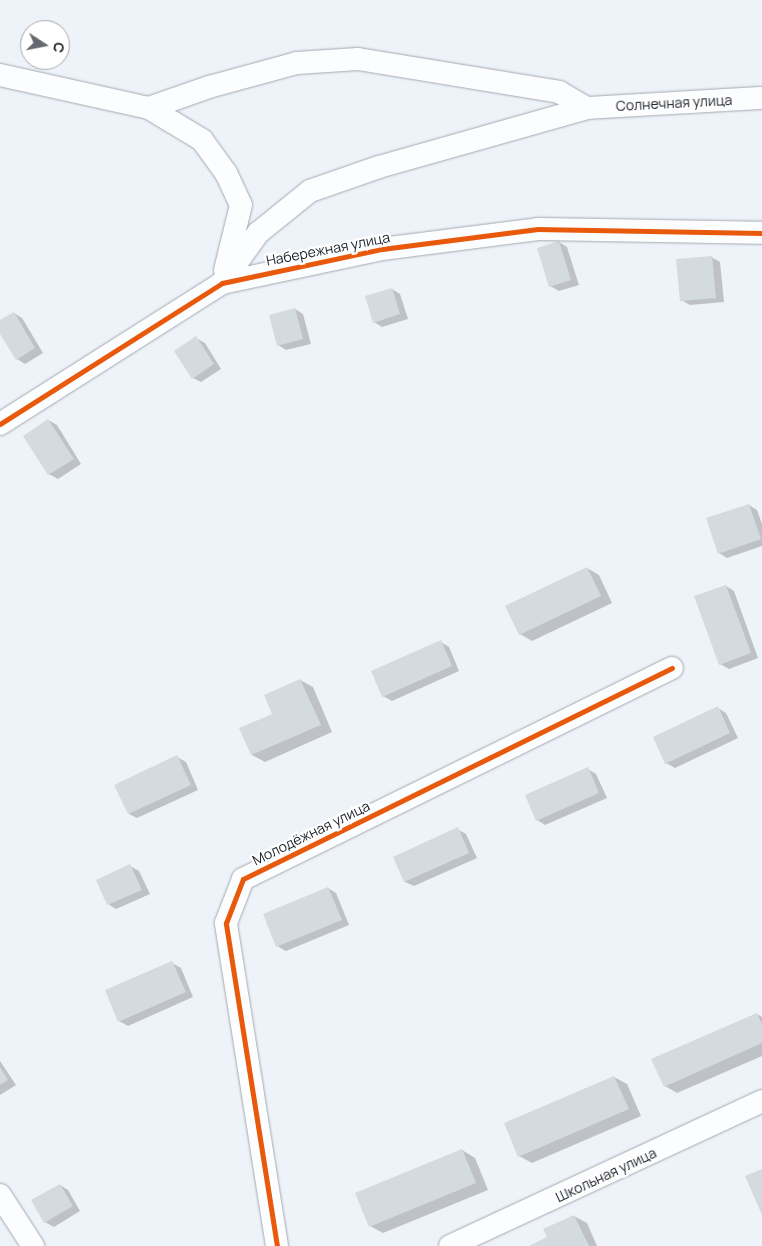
<!DOCTYPE html>
<html>
<head>
<meta charset="utf-8">
<style>
	body { margin:0 }
	#map { position:relative; width:762px; height:1246px; overflow:hidden; background:#eef3f9; font-family:Manrope,sans-serif }
	div>[style] { position:absolute }
	.shadow>* { inset:0; background:#0003 }
	.building>* { inset:0; background:#d3dae0 }
	.roads { filter:drop-shadow(0 0 1px #a4a9af) drop-shadow(0 0 1px #a4a9af) }
	.street>* { height:22px; margin:-11px; padding:0 11px; transform-origin:11px; border-radius:11px; background:#fcfdfe }
	.cycleway>* { height:5px; margin:-2.5px; padding:0 2.5px; transform-origin:2.5px; border-radius:2.5px; background:#e8590c }
	span { translate:-50% -50%; white-space:nowrap; text-align:center; line-height:1.15; -webkit-text-stroke:4.5px #fff; paint-order:stroke }
	.street-label { font-size:14px; color:#1b2027 }
	.north { position:absolute; left:20px; top:20px; width:50px; height:50px; box-sizing:border-box; background:#fff; border:1px solid #a4a6a9; border-radius:50%; rotate:101deg; font-size:14px; font-weight:700; line-height:20px; text-align:center; color:#1b2027 }
	.north::after { content:''; display:block; margin:auto; width:18px; height:22px; background:#656a70; clip-path:polygon(50% 0,100% 100%,50% 72%,0 100%) }
</style>
</head>
<body>
<div id="map">
	<div class="shadow">
		<i style="clip-path:polygon(559px 242px,567px 247px,579px 285px,559px 291px,550px 286px)"></i>
		<i style="clip-path:polygon(711px 257px,720px 262px,724px 302px,690px 305px,681px 300px)"></i>
		<i style="clip-path:polygon(392px 289px,400px 294px,408px 319px,382px 327px,374px 322px)"></i>
		<i style="clip-path:polygon(295px 309px,303px 314px,311px 344px,286px 350px,278px 345px)"></i>
		<i style="clip-path:polygon(14px 313px,22px 318px,43px 353px,25px 364px,17px 359px,0 332px,0 321px)"></i>
		<i style="clip-path:polygon(196px 338px,205px 343px,221px 369px,201px 382px,193px 378px)"></i>
		<i style="clip-path:polygon(48px 420px,57px 425px,81px 464px,58px 479px,49px 474px,25px 436px)"></i>
		<i style="clip-path:polygon(749px 505px,757px 510px,762px 524px,762px 546px,727px 558px,719px 553px)"></i>
		<i style="clip-path:polygon(587px 568px,599px 575px,612px 603px,532px 641px,520px 634px)"></i>
		<i style="clip-path:polygon(726px 586px,734px 591px,758px 658px,729px 669px,720px 664px)"></i>
		<i style="clip-path:polygon(441px 642px,449px 647px,459px 671px,392px 701px,383px 696px)"></i>
		<i style="clip-path:polygon(300px 680px,313px 687px,332px 732px,265px 762px,252px 755px,241px 729px,274px 714px)"></i>
		<i style="clip-path:polygon(718px 708px,726px 713px,738px 738px,675px 768px,666px 763px)"></i>
		<i style="clip-path:polygon(177px 757px,186px 762px,198px 790px,137px 818px,129px 814px)"></i>
		<i style="clip-path:polygon(588px 769px,596px 774px,607px 798px,545px 825px,537px 820px)"></i>
		<i style="clip-path:polygon(457px 829px,466px 834px,477px 858px,414px 886px,405px 882px,394px 857px)"></i>
		<i style="clip-path:polygon(130px 866px,139px 871px,150px 894px,116px 909px,108px 904px)"></i>
		<i style="clip-path:polygon(328px 888px,336px 893px,349px 925px,286px 951px,277px 946px)"></i>
		<i style="clip-path:polygon(172px 963px,181px 968px,193px 997px,128px 1026px,119px 1021px)"></i>
		<i style="clip-path:polygon(757px 1014px,762px 1017px,762px 1056px,677px 1093px,665px 1086px)"></i>
		<i style="clip-path:polygon(0 1061px,16px 1085px,0 1095px)"></i>
		<i style="clip-path:polygon(614px 1077px,627px 1084px,641px 1116px,532px 1163px,519px 1156px)"></i>
		<i style="clip-path:polygon(462px 1150px,475px 1158px,488px 1190px,383px 1233px,370px 1226px)"></i>
		<i style="clip-path:polygon(60px 1185px,68px 1190px,80px 1211px,54px 1227px,45px 1222px)"></i>
		<i style="clip-path:polygon(574px 1216px,587px 1223px,597px 1246px,531px 1246px,548px 1238px)"></i>
	</div>
	<div class="building">
		<i style="clip-path:polygon(559px 241px,571px 280px,549px 287px,537px 248px)"></i>
		<i style="clip-path:polygon(712px 256px,716px 298px,680px 301px,676px 259px)"></i>
		<i style="clip-path:polygon(392px 288px,400px 314px,373px 323px,365px 296px)"></i>
		<i style="clip-path:polygon(295px 308px,303px 339px,277px 346px,269px 315px)"></i>
		<i style="clip-path:polygon(14px 312px,35px 348px,16px 360px,0 334px,0 320px)"></i>
		<i style="clip-path:polygon(196px 336px,214px 364px,192px 379px,174px 351px)"></i>
		<i style="clip-path:polygon(48px 419px,74px 459px,48px 475px,23px 436px)"></i>
		<i style="clip-path:polygon(749px 504px,761px 539px,718px 554px,706px 518px)"></i>
		<i style="clip-path:polygon(587px 567px,601px 596px,519px 635px,505px 606px)"></i>
		<i style="clip-path:polygon(726px 585px,751px 653px,719px 665px,694px 596px)"></i>
		<i style="clip-path:polygon(441px 640px,452px 666px,382px 697px,371px 671px)"></i>
		<i style="clip-path:polygon(300px 679px,321px 725px,251px 755px,239px 728px,272px 714px,264px 695px)"></i>
		<i style="clip-path:polygon(718px 706px,730px 733px,665px 764px,653px 737px)"></i>
		<i style="clip-path:polygon(177px 755px,191px 785px,128px 814px,114px 785px)"></i>
		<i style="clip-path:polygon(588px 767px,599px 793px,536px 821px,525px 795px)"></i>
		<i style="clip-path:polygon(458px 827px,469px 853px,404px 882px,393px 857px)"></i>
		<i style="clip-path:polygon(130px 864px,142px 890px,107px 905px,96px 880px)"></i>
		<i style="clip-path:polygon(328px 887px,342px 920px,276px 947px,263px 914px)"></i>
		<i style="clip-path:polygon(172px 961px,186px 992px,118px 1022px,105px 990px)"></i>
		<i style="clip-path:polygon(757px 1013px,762px 1024px,762px 1043px,664px 1087px,651px 1059px)"></i>
		<i style="clip-path:polygon(0 1067px,8px 1080px,0 1085px)"></i>
		<i style="clip-path:polygon(614px 1076px,629px 1109px,518px 1157px,504px 1123px)"></i>
		<i style="clip-path:polygon(462px 1149px,476px 1183px,369px 1227px,355px 1193px)"></i>
		<i style="clip-path:polygon(762px 1169px,762px 1215px,745px 1176px)"></i>
		<i style="clip-path:polygon(60px 1184px,73px 1206px,44px 1223px,31px 1200px)"></i>
		<i style="clip-path:polygon(574px 1215px,589px 1246px,529px 1246px,547px 1237px,543px 1229px)"></i>
	</div>
	<div class="roads">
		<div class="street">
			<i style="left:0;top:75px;width:153px;rotate:12.5deg"></i>
			<i style="left:149px;top:108px;width:62px;rotate:31.1deg"></i>
			<i style="left:202px;top:140px;width:41px;rotate:54deg"></i>
			<i style="left:226px;top:173px;width:35px;rotate:65deg"></i>
			<i style="left:241px;top:205px;width:67px;rotate:103.8deg"></i>
			<i style="left:149px;top:108px;width:64px;rotate:-19.3deg"></i>
			<i style="left:209px;top:87px;width:91px;rotate:-15.3deg"></i>
			<i style="left:297px;top:63px;width:61px;rotate:-3.8deg"></i>
			<i style="left:358px;top:59px;width:204px;rotate:9.3deg"></i>
			<i style="left:559px;top:92px;width:32px;rotate:30deg"></i>
			<i style="left:222px;top:283px;width:62px;rotate:-54.2deg"></i>
			<i style="left:258px;top:233px;width:67px;rotate:-38.9deg"></i>
			<i style="left:310px;top:191px;width:73px;rotate:-19.2deg"></i>
			<i style="left:379px;top:167px;width:216px;rotate:-15.8deg"></i>
			<i style="left:587px;top:108px;width:175px;rotate:-3.3deg"></i>
			<i style="left:0;top:424px;width:263px;rotate:-32.4deg"></i>
			<i style="left:222px;top:283px;width:164px;rotate:-12deg"></i>
			<i style="left:382px;top:249px;width:157px;rotate:-7.3deg"></i>
			<i style="left:538px;top:229px;width:224px;rotate:1deg"></i>
			<i style="left:0;top:1195px;width:61px;rotate:57.1deg"></i>
			<i style="left:277px;top:1246px;width:327px;rotate:-99deg"></i>
			<i style="left:226px;top:923px;width:47px;rotate:-68.9deg"></i>
			<i style="left:243px;top:879px;width:478px;rotate:-26.2deg"></i>
			<i style="left:450px;top:1246px;width:344px;rotate:-24.9deg"></i>
		</div>
	</div>
	<div class="cycleway">
		<i style="left:0;top:424px;width:263px;rotate:-32.4deg"></i>
		<i style="left:222px;top:283px;width:164px;rotate:-12deg"></i>
		<i style="left:382px;top:249px;width:157px;rotate:-7.3deg"></i>
		<i style="left:538px;top:229px;width:224px;rotate:1deg"></i>
		<i style="left:277px;top:1246px;width:327px;rotate:-99deg"></i>
		<i style="left:226px;top:923px;width:47px;rotate:-68.9deg"></i>
		<i style="left:243px;top:879px;width:478px;rotate:-26.2deg"></i>
	</div>
	<div class="street-label">
		<span style="left:674px;top:103px;rotate:-3deg">Солнечная улица</span>
		<span style="left:328px;top:249px;rotate:-11deg">Набережная улица</span>
		<span style="left:311px;top:833px;rotate:-26deg">Молодёжная улица</span>
		<span style="left:606px;top:1175px;rotate:-25deg">Школьная улица</span>
	</div>
	<div class="north">С</div>
</div>
</body>
</html>
